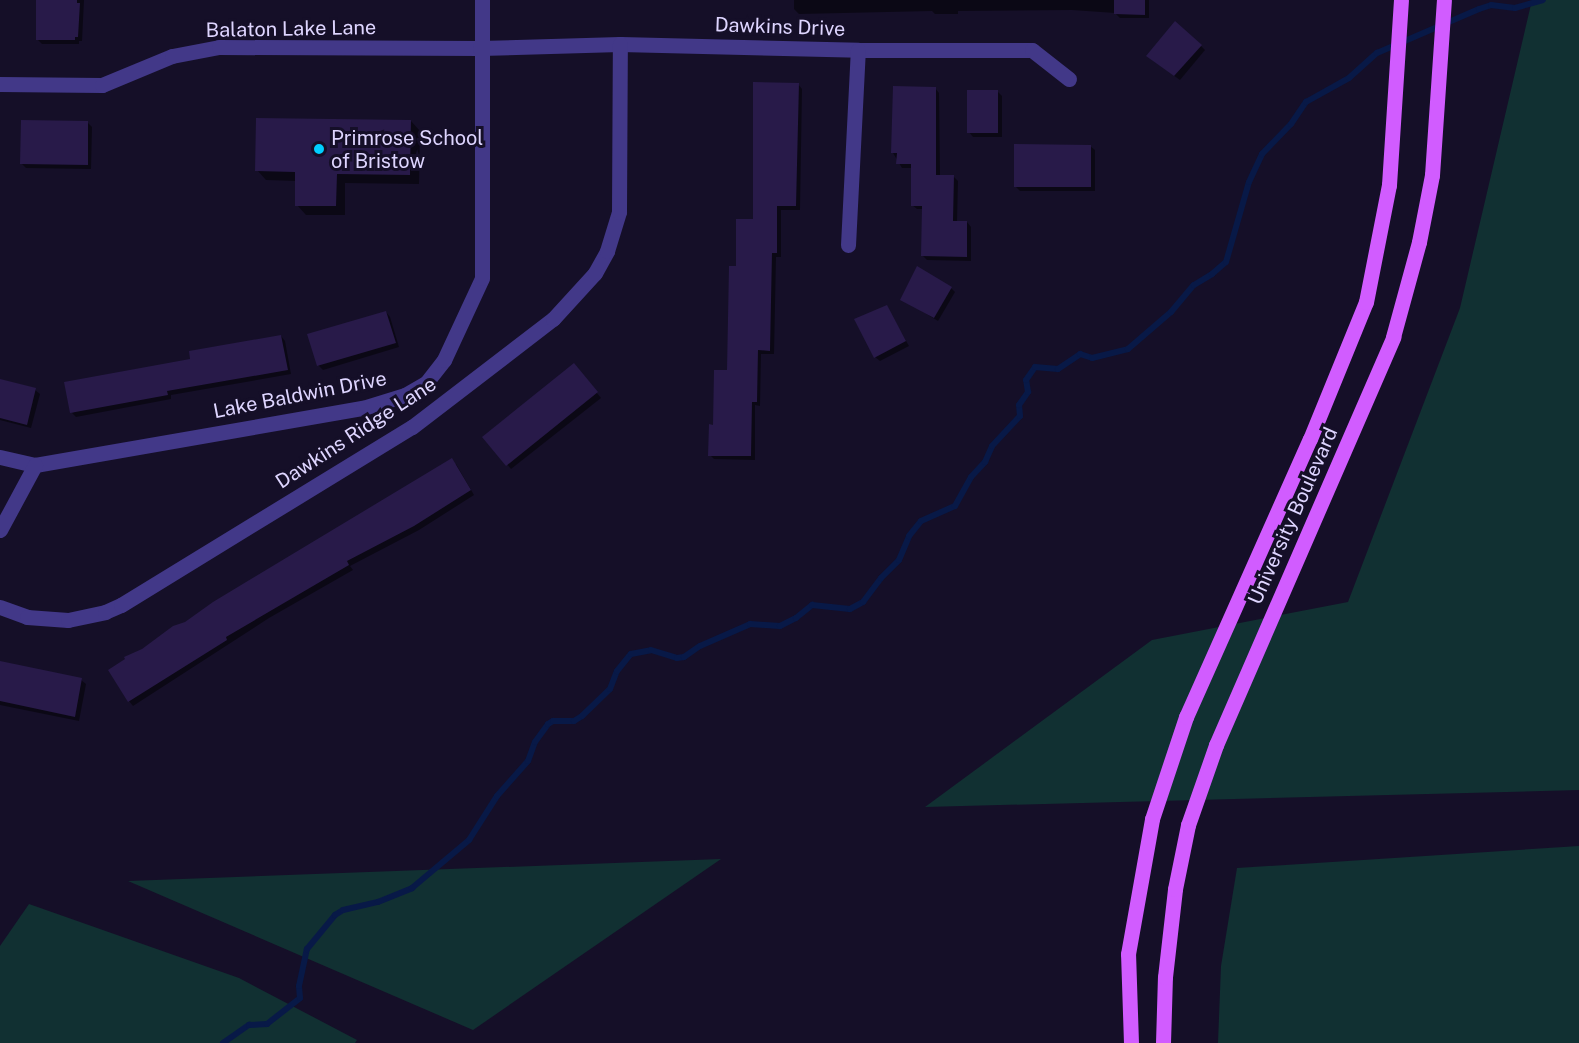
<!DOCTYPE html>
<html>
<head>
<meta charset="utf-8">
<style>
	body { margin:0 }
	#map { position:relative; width:1579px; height:1043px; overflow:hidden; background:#150f28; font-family:"Public Sans",sans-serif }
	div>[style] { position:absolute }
	.green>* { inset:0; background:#113032 }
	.shadow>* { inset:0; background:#0007 }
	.stream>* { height:6px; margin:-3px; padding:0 3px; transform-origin:3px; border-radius:3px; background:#081947 }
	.building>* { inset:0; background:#281a49 }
	.minor>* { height:15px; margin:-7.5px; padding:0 7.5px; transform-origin:7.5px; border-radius:7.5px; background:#423888 }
	.major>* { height:15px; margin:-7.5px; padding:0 7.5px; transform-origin:7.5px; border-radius:7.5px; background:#d15cff }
	.dots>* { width:16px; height:16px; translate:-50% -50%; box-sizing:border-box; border:3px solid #150f28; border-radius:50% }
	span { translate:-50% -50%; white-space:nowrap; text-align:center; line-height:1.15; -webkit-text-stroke:6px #150f28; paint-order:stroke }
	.street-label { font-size:20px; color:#ded5ff }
	.poi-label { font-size:20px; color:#ded5ff }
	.left { translate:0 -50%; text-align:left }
</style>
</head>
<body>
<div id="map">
	<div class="green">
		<i style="clip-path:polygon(1532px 0,1579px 0,1579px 790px,925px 807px,1152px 640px,1348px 602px,1460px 308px)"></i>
		<i style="clip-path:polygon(1579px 846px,1579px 1043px,1218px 1043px,1221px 966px,1237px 868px)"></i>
		<i style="clip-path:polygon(721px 859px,473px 1030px,128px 881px)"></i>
		<i style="clip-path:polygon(29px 904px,239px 978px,357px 1040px,355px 1043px,0 1043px,0 946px)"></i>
	</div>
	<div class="shadow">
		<i style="clip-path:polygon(39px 0,84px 0,82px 41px,79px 41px,79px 44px,42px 44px,38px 40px)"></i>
		<i style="clip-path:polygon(794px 0,1149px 0,1149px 18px,1120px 18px,1115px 13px,1072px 10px,958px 11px,958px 14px,935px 14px,932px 11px,799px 14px,794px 9px)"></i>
		<i style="clip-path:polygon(1201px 46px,1205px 50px,1180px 80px,1152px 60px)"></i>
		<i style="clip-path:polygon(798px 84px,802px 89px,800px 210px,781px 210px,781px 257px,776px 257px,774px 354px,761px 354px,760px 406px,755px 405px,755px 460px,714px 459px,710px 455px,729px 372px,738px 267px)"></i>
		<i style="clip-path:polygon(935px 88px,939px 93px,940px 176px,953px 176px,958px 181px,957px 222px,967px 222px,971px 227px,971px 261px,927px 260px,923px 256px,923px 209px,917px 209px,912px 205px,913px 168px,902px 168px,893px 153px)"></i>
		<i style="clip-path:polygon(998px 92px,1002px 96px,1002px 137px,973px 137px,969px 132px)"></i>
		<i style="clip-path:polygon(411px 121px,420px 131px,419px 184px,345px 183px,345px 215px,306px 215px,297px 205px,297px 181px,266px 180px,257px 170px)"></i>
		<i style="clip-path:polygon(88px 123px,92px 127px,91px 169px,26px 168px,21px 163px)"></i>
		<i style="clip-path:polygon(1090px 146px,1095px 150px,1095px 191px,1020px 191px,1015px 186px)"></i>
		<i style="clip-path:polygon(951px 288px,955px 292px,938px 321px,902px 299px)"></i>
		<i style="clip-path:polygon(886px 306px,909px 346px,880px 361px,875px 357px)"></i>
		<i style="clip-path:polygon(386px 312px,390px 317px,399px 347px,323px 370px,318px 365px)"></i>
		<i style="clip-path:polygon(281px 336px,285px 341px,291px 374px,171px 395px,171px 399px,76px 417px,72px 413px,192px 360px)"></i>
		<i style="clip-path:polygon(578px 370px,601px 398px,511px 469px,485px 437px)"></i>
		<i style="clip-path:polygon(0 381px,35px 390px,40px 394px,31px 428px,0 420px)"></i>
		<i style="clip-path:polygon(456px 464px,474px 495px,419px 530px,350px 566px,353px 570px,269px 618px,133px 706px,129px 701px,110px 671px)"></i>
		<i style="clip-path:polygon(0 664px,81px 680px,86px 684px,79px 721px,0 705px)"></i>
	</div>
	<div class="stream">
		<i style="left:223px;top:1043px;width:32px;rotate:-35deg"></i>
		<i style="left:249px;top:1025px;width:18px;rotate:-3deg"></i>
		<i style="left:267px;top:1024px;width:42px;rotate:-38.2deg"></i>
		<i style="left:300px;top:998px;width:12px;rotate:-95deg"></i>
		<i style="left:299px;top:986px;width:38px;rotate:-78deg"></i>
		<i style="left:307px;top:949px;width:44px;rotate:-50.5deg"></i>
		<i style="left:335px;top:915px;width:9px;rotate:-32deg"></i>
		<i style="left:343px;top:910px;width:36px;rotate:-13deg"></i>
		<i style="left:378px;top:902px;width:37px;rotate:-22deg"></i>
		<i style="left:412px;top:888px;width:75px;rotate:-40.1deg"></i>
		<i style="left:469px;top:840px;width:52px;rotate:-57.5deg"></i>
		<i style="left:497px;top:796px;width:47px;rotate:-48.5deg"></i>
		<i style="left:528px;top:761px;width:20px;rotate:-70deg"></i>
		<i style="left:535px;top:742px;width:22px;rotate:-54deg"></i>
		<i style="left:548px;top:724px;width:6px;rotate:-31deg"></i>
		<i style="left:553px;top:721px;width:21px"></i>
		<i style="left:574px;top:721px;width:9px;rotate:-32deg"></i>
		<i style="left:582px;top:716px;width:39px;rotate:-44deg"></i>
		<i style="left:610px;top:689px;width:19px;rotate:-69deg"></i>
		<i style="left:617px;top:671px;width:22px;rotate:-51deg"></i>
		<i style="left:631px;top:654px;width:20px;rotate:-11deg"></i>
		<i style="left:651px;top:650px;width:27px;rotate:17deg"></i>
		<i style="left:677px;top:658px;width:7px;rotate:-8deg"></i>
		<i style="left:684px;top:657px;width:19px;rotate:-35deg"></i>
		<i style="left:700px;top:646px;width:55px;rotate:-23.7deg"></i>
		<i style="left:750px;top:624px;width:30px;rotate:4deg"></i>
		<i style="left:780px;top:626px;width:18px;rotate:-27deg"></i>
		<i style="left:796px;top:618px;width:21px;rotate:-39deg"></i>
		<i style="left:812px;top:605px;width:38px;rotate:6deg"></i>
		<i style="left:850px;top:609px;width:15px;rotate:-28deg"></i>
		<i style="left:863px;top:602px;width:30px;rotate:-53deg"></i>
		<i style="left:881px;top:578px;width:25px;rotate:-45deg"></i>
		<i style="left:899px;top:560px;width:26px;rotate:-67deg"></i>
		<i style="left:909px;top:536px;width:19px;rotate:-51deg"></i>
		<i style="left:921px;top:521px;width:37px;rotate:-24deg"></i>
		<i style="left:955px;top:506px;width:33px;rotate:-61deg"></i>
		<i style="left:971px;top:477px;width:21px;rotate:-47deg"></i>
		<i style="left:985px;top:462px;width:17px;rotate:-66deg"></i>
		<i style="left:992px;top:446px;width:41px;rotate:-47deg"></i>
		<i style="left:1020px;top:416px;width:11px;rotate:-95deg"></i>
		<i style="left:1019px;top:405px;width:16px;rotate:-55deg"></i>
		<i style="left:1028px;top:392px;width:12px;rotate:-99deg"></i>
		<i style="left:1026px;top:380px;width:16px;rotate:-55deg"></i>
		<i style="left:1035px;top:367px;width:23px;rotate:5deg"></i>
		<i style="left:1058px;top:369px;width:27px;rotate:-34deg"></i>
		<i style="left:1080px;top:354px;width:13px;rotate:18deg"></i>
		<i style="left:1092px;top:358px;width:37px;rotate:-14deg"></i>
		<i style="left:1128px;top:349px;width:57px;rotate:-40.7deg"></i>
		<i style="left:1171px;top:312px;width:35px;rotate:-50deg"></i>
		<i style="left:1194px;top:285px;width:21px;rotate:-31deg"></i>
		<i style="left:1212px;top:274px;width:18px;rotate:-41deg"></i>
		<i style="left:1226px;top:262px;width:83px;rotate:-74deg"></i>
		<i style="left:1249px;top:182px;width:31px;rotate:-65deg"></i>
		<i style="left:1262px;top:154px;width:42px;rotate:-46deg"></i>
		<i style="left:1291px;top:124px;width:27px;rotate:-56deg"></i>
		<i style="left:1306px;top:102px;width:49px;rotate:-29.2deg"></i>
		<i style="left:1349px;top:78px;width:38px;rotate:-42deg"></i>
		<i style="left:1377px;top:53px;width:111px;rotate:-23.3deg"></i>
		<i style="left:1479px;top:9px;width:13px;rotate:-18deg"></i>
		<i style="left:1491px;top:5px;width:24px;rotate:7deg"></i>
		<i style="left:1515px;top:8px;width:29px;rotate:-16deg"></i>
	</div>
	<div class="building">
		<i style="clip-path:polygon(36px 0,77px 0,77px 3px,80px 3px,78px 37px,75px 37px,75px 40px,36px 40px)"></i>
		<i style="clip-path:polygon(1114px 0,1145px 0,1145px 15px,1114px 14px)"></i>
		<i style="clip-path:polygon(1175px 21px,1202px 45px,1174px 76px,1146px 56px)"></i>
		<i style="clip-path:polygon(753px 82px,799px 83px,796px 206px,777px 206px,777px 253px,772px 253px,770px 351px,758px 350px,757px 402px,752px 402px,751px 456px,708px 456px,709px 424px,713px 425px,714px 370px,727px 370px,729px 266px,736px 266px,736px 219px,753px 219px)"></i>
		<i style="clip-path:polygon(893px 86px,936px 87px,936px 175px,954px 175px,953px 221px,967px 221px,967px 257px,921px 256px,922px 206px,911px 206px,911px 164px,896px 164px,897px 153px,891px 153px)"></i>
		<i style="clip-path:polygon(967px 90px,998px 90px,998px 133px,967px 133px)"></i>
		<i style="clip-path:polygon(256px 118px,411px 120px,410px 175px,337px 174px,336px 206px,295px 206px,295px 172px,255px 171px)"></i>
		<i style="clip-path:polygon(21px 120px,88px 121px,88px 165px,20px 164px)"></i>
		<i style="clip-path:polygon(1014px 144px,1091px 145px,1091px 187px,1014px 187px)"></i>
		<i style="clip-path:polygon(917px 266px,952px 287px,934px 318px,900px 300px)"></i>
		<i style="clip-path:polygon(887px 305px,906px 341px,874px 358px,854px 319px)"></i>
		<i style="clip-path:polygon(386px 311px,396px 343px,317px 366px,307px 334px)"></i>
		<i style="clip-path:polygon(281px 335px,288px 370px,167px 391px,168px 395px,70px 413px,64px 382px,190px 359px,189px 351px)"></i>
		<i style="clip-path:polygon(574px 363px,598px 392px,506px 466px,482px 437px)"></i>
		<i style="clip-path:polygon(0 379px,36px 388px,27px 425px,0 418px)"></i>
		<i style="clip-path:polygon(452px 458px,471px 490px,414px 526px,347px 561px,349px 565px,226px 637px,227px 640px,128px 702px,108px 670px,125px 659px,124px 657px,142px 649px,173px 626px,185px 622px,213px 602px)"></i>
		<i style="clip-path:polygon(0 661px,82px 678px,75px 717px,0 701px)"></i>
	</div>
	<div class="minor">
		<i style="left:0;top:84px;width:102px;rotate:0.6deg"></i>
		<i style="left:102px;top:85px;width:76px;rotate:-22.5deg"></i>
		<i style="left:172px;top:56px;width:48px;rotate:-10.8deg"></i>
		<i style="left:219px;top:47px;width:261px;rotate:0.2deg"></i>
		<i style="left:480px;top:48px;width:140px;rotate:-1.6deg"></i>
		<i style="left:620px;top:44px;width:238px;rotate:1.4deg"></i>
		<i style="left:858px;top:50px;width:174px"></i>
		<i style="left:1032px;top:50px;width:47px;rotate:38.1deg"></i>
		<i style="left:848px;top:245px;width:195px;rotate:-87.1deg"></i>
		<i style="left:0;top:457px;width:36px;rotate:13deg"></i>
		<i style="left:35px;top:465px;width:333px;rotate:-9.9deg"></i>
		<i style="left:363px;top:408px;width:44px;rotate:-17.2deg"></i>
		<i style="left:405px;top:395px;width:24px;rotate:-30deg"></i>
		<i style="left:426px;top:383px;width:29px;rotate:-52deg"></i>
		<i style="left:444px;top:360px;width:90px;rotate:-65.1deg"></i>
		<i style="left:482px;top:278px;width:278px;rotate:-90deg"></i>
		<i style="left:0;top:530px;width:74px;rotate:-61.7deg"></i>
		<i style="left:0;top:607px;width:29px;rotate:20deg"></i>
		<i style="left:27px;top:617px;width:41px;rotate:4.2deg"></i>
		<i style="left:68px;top:620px;width:38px;rotate:-12deg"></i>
		<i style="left:105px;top:612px;width:17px;rotate:-24deg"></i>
		<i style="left:121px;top:605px;width:341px;rotate:-31.5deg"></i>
		<i style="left:412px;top:427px;width:178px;rotate:-37.5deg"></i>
		<i style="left:553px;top:319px;width:62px;rotate:-47.6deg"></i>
		<i style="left:595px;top:273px;width:25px;rotate:-61deg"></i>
		<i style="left:607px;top:251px;width:41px;rotate:-72.9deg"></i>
		<i style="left:619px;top:212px;width:168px;rotate:-89.7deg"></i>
	</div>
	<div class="major">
		<i style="left:1131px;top:1043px;width:89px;rotate:-91.9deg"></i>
		<i style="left:1128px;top:954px;width:137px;rotate:-79.9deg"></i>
		<i style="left:1152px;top:819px;width:108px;rotate:-71.6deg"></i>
		<i style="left:1186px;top:717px;width:304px;rotate:-66deg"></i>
		<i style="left:1310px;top:439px;width:148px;rotate:-67.8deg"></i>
		<i style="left:1366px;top:302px;width:119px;rotate:-78.9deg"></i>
		<i style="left:1389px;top:185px;width:185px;rotate:-86.3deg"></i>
		<i style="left:1163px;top:1043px;width:66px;rotate:-88.3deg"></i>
		<i style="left:1165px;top:977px;width:89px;rotate:-83.5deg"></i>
		<i style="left:1175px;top:889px;width:65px;rotate:-78.5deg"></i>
		<i style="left:1188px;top:825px;width:85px;rotate:-70.7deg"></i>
		<i style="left:1216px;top:745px;width:445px;rotate:-66.5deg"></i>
		<i style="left:1393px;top:337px;width:98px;rotate:-74.7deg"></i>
		<i style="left:1419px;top:242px;width:68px;rotate:-79deg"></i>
		<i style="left:1432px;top:175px;width:175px;rotate:-86.1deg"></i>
	</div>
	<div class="dots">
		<i style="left:319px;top:149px;background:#01ceff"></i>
	</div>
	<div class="street-label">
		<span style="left:780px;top:27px;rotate:2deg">Dawkins Drive</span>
		<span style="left:291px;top:29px;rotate:-1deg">Balaton Lake Lane</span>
		<span style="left:300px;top:395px;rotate:-11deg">Lake Baldwin Drive</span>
		<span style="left:356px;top:433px;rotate:-33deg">Dawkins Ridge Lane</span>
		<span style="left:1293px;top:516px;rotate:-66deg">University Boulevard</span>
	</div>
	<div class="poi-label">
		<span class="left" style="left:331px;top:150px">Primrose School<br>of Bristow</span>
	</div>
</div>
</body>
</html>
